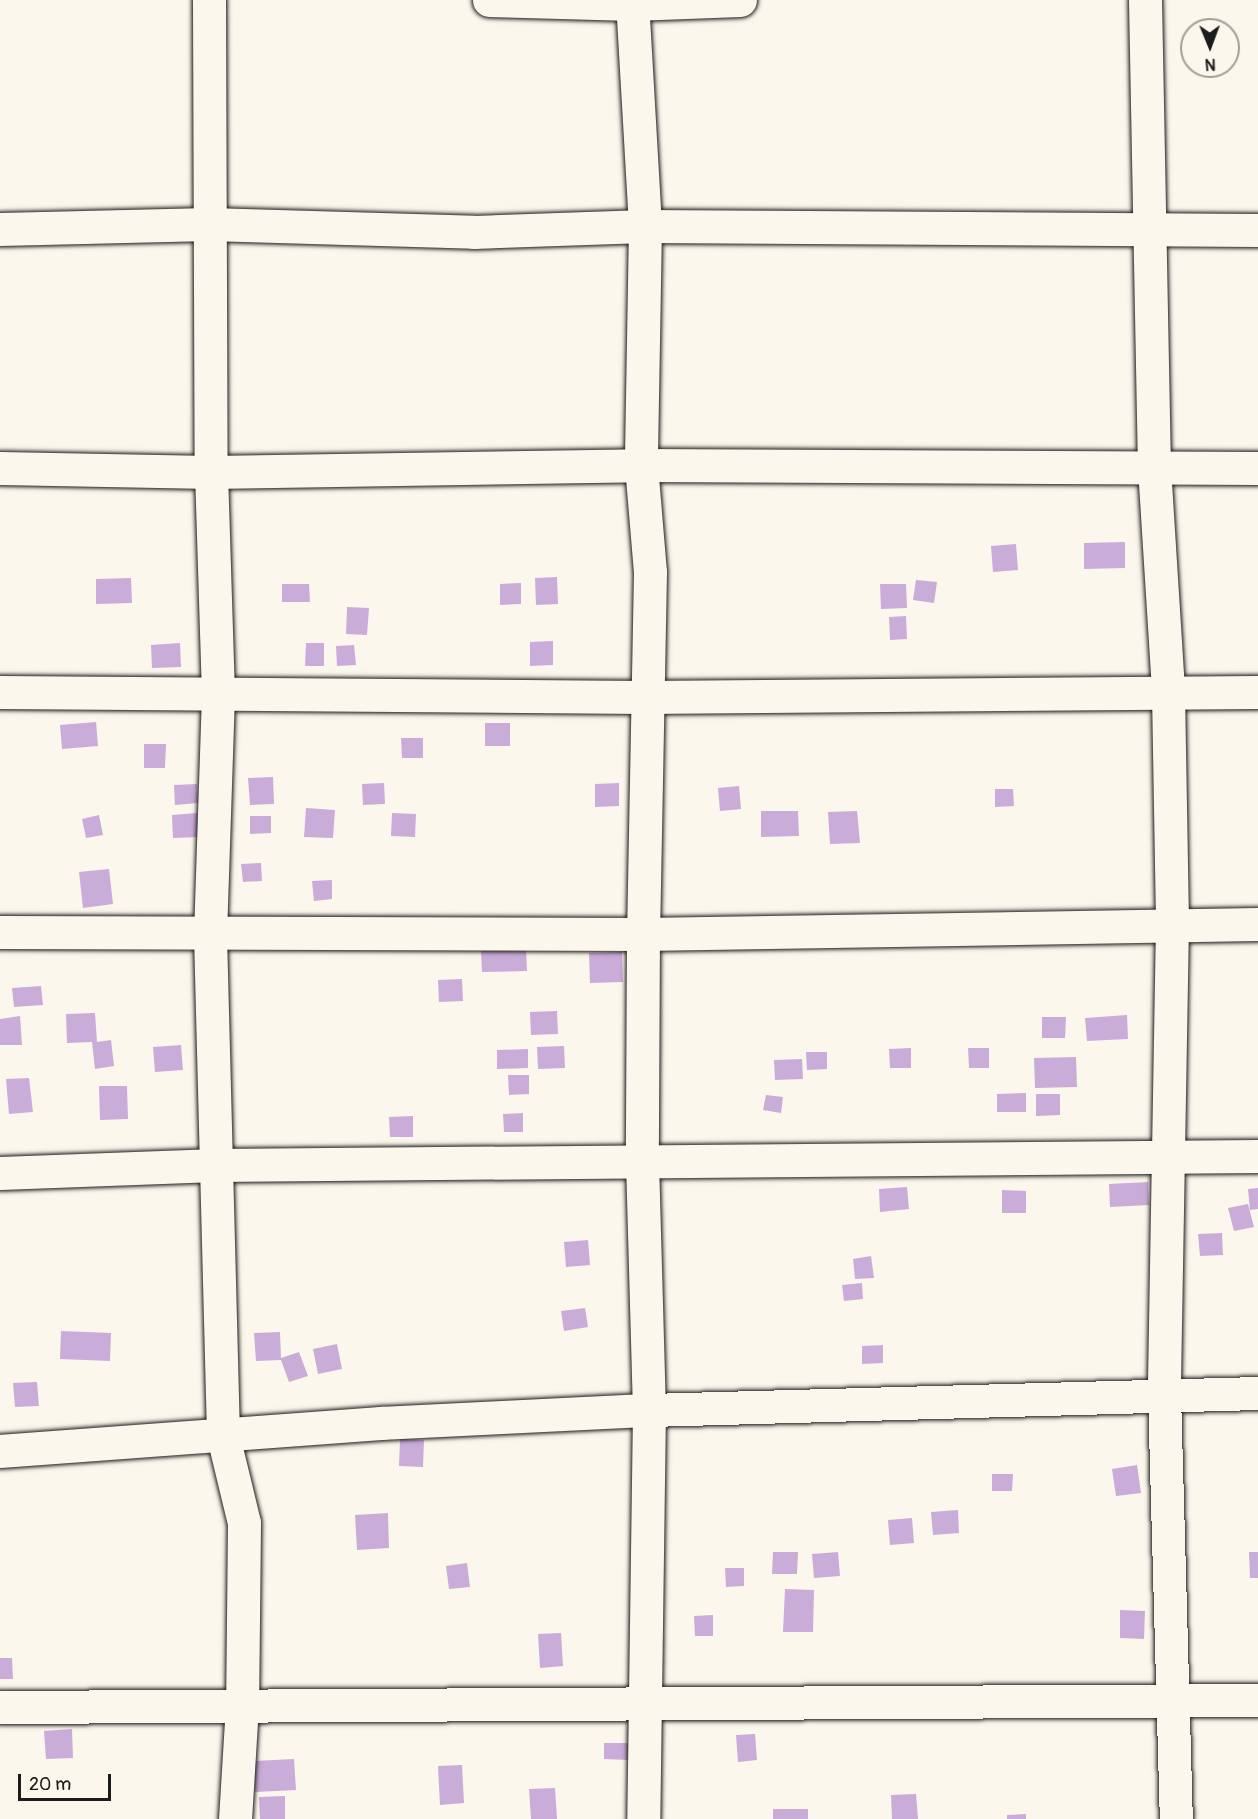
<!DOCTYPE html>
<html>
<head>
<meta charset="utf-8">
<style>
	body { margin:0 }
	#map { position:relative; width:1258px; height:1819px; overflow:hidden; background:#fbf7ec; font-family:Pangolin,sans-serif }
	div>[style] { position:absolute }
	.building>* { inset:0; background:#caacd8 }
	.roads { filter:drop-shadow(0 0 2px #1c1c1c) drop-shadow(0 0 2px #1c1c1c) }
	.minor>* { height:33px; margin:-16.5px; padding:0 16.5px; transform-origin:16.5px; border-radius:16.5px; background:#fbf7ec }
	span { translate:-50% -50%; white-space:nowrap; text-align:center; line-height:1.15; -webkit-text-stroke:6px #fbf7ec; paint-order:stroke }
	.north { position:absolute; left:1180px; top:18px; width:60px; height:60px; box-sizing:border-box; background:#fbf7ec; border:2px solid #a29f99; border-radius:50%; rotate:179deg; font-size:16px; font-weight:700; line-height:24px; text-align:center; color:#1c1c1c }
	.north::after { content:''; display:block; margin:auto; width:21px; height:27px; background:#1c1c1c; clip-path:polygon(50% 0,100% 100%,50% 72%,0 100%) }
	.scale { position:absolute; left:18px; top:1774px; width:93px; height:27px; box-sizing:border-box; border:3px solid #1c1c1c; border-top:0; padding-left:8px; font-size:18px; line-height:21px; white-space:nowrap; color:#1c1c1c; -webkit-text-stroke:4px #fbf7ec; paint-order:stroke }
</style>
</head>
<body>
<div id="map">
	<div class="building">
		<i style="clip-path:polygon(1125px 542px,1125px 568px,1084px 569px,1084px 543px)"></i>
		<i style="clip-path:polygon(1016px 544px,1018px 570px,993px 572px,991px 546px)"></i>
		<i style="clip-path:polygon(557px 577px,558px 604px,536px 605px,535px 578px)"></i>
		<i style="clip-path:polygon(131px 578px,132px 603px,96px 604px,96px 579px)"></i>
		<i style="clip-path:polygon(916px 580px,937px 582px,934px 603px,913px 600px)"></i>
		<i style="clip-path:polygon(521px 583px,521px 604px,500px 605px,500px 584px)"></i>
		<i style="clip-path:polygon(282px 584px,309px 584px,310px 602px,282px 602px)"></i>
		<i style="clip-path:polygon(880px 584px,906px 584px,907px 608px,881px 609px)"></i>
		<i style="clip-path:polygon(347px 607px,369px 608px,367px 635px,346px 634px)"></i>
		<i style="clip-path:polygon(906px 616px,907px 639px,890px 640px,889px 617px)"></i>
		<i style="clip-path:polygon(553px 641px,553px 665px,530px 666px,530px 642px)"></i>
		<i style="clip-path:polygon(180px 643px,181px 667px,152px 668px,151px 645px)"></i>
		<i style="clip-path:polygon(306px 643px,324px 643px,324px 666px,305px 666px)"></i>
		<i style="clip-path:polygon(354px 645px,356px 665px,337px 666px,336px 646px)"></i>
		<i style="clip-path:polygon(96px 722px,98px 746px,62px 749px,60px 725px)"></i>
		<i style="clip-path:polygon(485px 723px,510px 723px,510px 746px,485px 746px)"></i>
		<i style="clip-path:polygon(401px 738px,423px 738px,423px 758px,402px 758px)"></i>
		<i style="clip-path:polygon(144px 744px,166px 744px,165px 768px,144px 768px)"></i>
		<i style="clip-path:polygon(273px 777px,274px 804px,250px 805px,248px 778px)"></i>
		<i style="clip-path:polygon(384px 783px,385px 804px,363px 805px,362px 784px)"></i>
		<i style="clip-path:polygon(619px 783px,619px 806px,595px 807px,595px 784px)"></i>
		<i style="clip-path:polygon(197px 784px,198px 803px,175px 805px,174px 785px)"></i>
		<i style="clip-path:polygon(739px 786px,741px 809px,720px 811px,718px 788px)"></i>
		<i style="clip-path:polygon(995px 789px,1013px 789px,1014px 806px,995px 807px)"></i>
		<i style="clip-path:polygon(306px 808px,335px 810px,333px 838px,304px 837px)"></i>
		<i style="clip-path:polygon(761px 811px,798px 811px,799px 836px,761px 837px)"></i>
		<i style="clip-path:polygon(857px 811px,860px 843px,830px 844px,828px 812px)"></i>
		<i style="clip-path:polygon(197px 813px,199px 837px,173px 838px,172px 815px)"></i>
		<i style="clip-path:polygon(392px 813px,416px 814px,415px 837px,391px 836px)"></i>
		<i style="clip-path:polygon(99px 815px,103px 835px,86px 838px,82px 819px)"></i>
		<i style="clip-path:polygon(250px 816px,271px 816px,271px 833px,250px 834px)"></i>
		<i style="clip-path:polygon(261px 863px,262px 881px,243px 882px,241px 864px)"></i>
		<i style="clip-path:polygon(109px 869px,113px 904px,83px 908px,79px 872px)"></i>
		<i style="clip-path:polygon(332px 880px,332px 899px,314px 901px,312px 881px)"></i>
		<i style="clip-path:polygon(526px 949px,527px 971px,482px 972px,481px 951px)"></i>
		<i style="clip-path:polygon(622px 952px,623px 982px,590px 983px,589px 953px)"></i>
		<i style="clip-path:polygon(462px 979px,463px 1001px,439px 1002px,438px 980px)"></i>
		<i style="clip-path:polygon(41px 986px,43px 1005px,14px 1007px,12px 988px)"></i>
		<i style="clip-path:polygon(557px 1011px,558px 1034px,531px 1035px,530px 1012px)"></i>
		<i style="clip-path:polygon(95px 1013px,97px 1042px,111px 1040px,114px 1066px,95px 1069px,92px 1042px,67px 1043px,66px 1014px)"></i>
		<i style="clip-path:polygon(1127px 1015px,1128px 1039px,1087px 1041px,1085px 1018px)"></i>
		<i style="clip-path:polygon(20px 1016px,22px 1045px,0 1045px,0 1019px)"></i>
		<i style="clip-path:polygon(1042px 1017px,1066px 1017px,1065px 1038px,1042px 1038px)"></i>
		<i style="clip-path:polygon(181px 1045px,183px 1070px,155px 1072px,153px 1047px)"></i>
		<i style="clip-path:polygon(564px 1046px,565px 1068px,538px 1069px,537px 1047px)"></i>
		<i style="clip-path:polygon(911px 1048px,911px 1068px,890px 1068px,889px 1049px)"></i>
		<i style="clip-path:polygon(968px 1048px,989px 1048px,989px 1068px,969px 1068px)"></i>
		<i style="clip-path:polygon(528px 1049px,528px 1068px,497px 1069px,497px 1050px)"></i>
		<i style="clip-path:polygon(806px 1052px,827px 1052px,827px 1069px,807px 1070px)"></i>
		<i style="clip-path:polygon(1076px 1057px,1077px 1087px,1035px 1088px,1034px 1058px)"></i>
		<i style="clip-path:polygon(802px 1059px,803px 1079px,775px 1080px,774px 1060px)"></i>
		<i style="clip-path:polygon(508px 1075px,529px 1075px,529px 1094px,509px 1095px)"></i>
		<i style="clip-path:polygon(29px 1078px,33px 1112px,9px 1114px,6px 1079px)"></i>
		<i style="clip-path:polygon(99px 1086px,127px 1086px,128px 1119px,100px 1120px)"></i>
		<i style="clip-path:polygon(1026px 1093px,1026px 1112px,997px 1112px,997px 1094px)"></i>
		<i style="clip-path:polygon(1036px 1094px,1060px 1094px,1060px 1115px,1036px 1116px)"></i>
		<i style="clip-path:polygon(766px 1095px,783px 1097px,781px 1113px,763px 1110px)"></i>
		<i style="clip-path:polygon(523px 1113px,523px 1132px,504px 1132px,503px 1114px)"></i>
		<i style="clip-path:polygon(413px 1116px,413px 1137px,390px 1137px,389px 1117px)"></i>
		<i style="clip-path:polygon(1148px 1182px,1149px 1205px,1110px 1207px,1109px 1184px)"></i>
		<i style="clip-path:polygon(907px 1187px,909px 1209px,880px 1212px,879px 1189px)"></i>
		<i style="clip-path:polygon(1258px 1188px,1258px 1209px,1250px 1210px,1248px 1189px)"></i>
		<i style="clip-path:polygon(1002px 1190px,1026px 1191px,1026px 1213px,1002px 1213px)"></i>
		<i style="clip-path:polygon(1248px 1204px,1254px 1227px,1234px 1231px,1228px 1208px)"></i>
		<i style="clip-path:polygon(1222px 1233px,1223px 1255px,1200px 1256px,1198px 1234px)"></i>
		<i style="clip-path:polygon(588px 1240px,590px 1265px,566px 1267px,564px 1242px)"></i>
		<i style="clip-path:polygon(871px 1256px,874px 1278px,855px 1279px,853px 1259px)"></i>
		<i style="clip-path:polygon(862px 1283px,863px 1299px,844px 1301px,842px 1285px)"></i>
		<i style="clip-path:polygon(585px 1308px,588px 1327px,564px 1331px,561px 1311px)"></i>
		<i style="clip-path:polygon(61px 1331px,111px 1333px,110px 1361px,60px 1359px)"></i>
		<i style="clip-path:polygon(280px 1332px,281px 1358px,299px 1352px,308px 1376px,289px 1382px,281px 1360px,256px 1361px,254px 1333px)"></i>
		<i style="clip-path:polygon(337px 1344px,342px 1369px,318px 1374px,313px 1349px)"></i>
		<i style="clip-path:polygon(883px 1345px,883px 1363px,862px 1364px,862px 1346px)"></i>
		<i style="clip-path:polygon(37px 1382px,39px 1406px,15px 1407px,13px 1383px)"></i>
		<i style="clip-path:polygon(400px 1439px,424px 1440px,423px 1467px,399px 1466px)"></i>
		<i style="clip-path:polygon(1137px 1465px,1141px 1493px,1116px 1496px,1112px 1469px)"></i>
		<i style="clip-path:polygon(992px 1474px,1013px 1474px,1012px 1491px,992px 1491px)"></i>
		<i style="clip-path:polygon(958px 1510px,959px 1533px,933px 1535px,931px 1512px)"></i>
		<i style="clip-path:polygon(388px 1513px,389px 1548px,357px 1550px,355px 1515px)"></i>
		<i style="clip-path:polygon(912px 1518px,914px 1543px,890px 1545px,888px 1520px)"></i>
		<i style="clip-path:polygon(773px 1552px,798px 1552px,797px 1574px,772px 1574px)"></i>
		<i style="clip-path:polygon(838px 1552px,840px 1576px,814px 1578px,812px 1554px)"></i>
		<i style="clip-path:polygon(1249px 1552px,1258px 1552px,1258px 1578px,1250px 1578px)"></i>
		<i style="clip-path:polygon(467px 1563px,470px 1587px,449px 1589px,446px 1566px)"></i>
		<i style="clip-path:polygon(725px 1568px,744px 1568px,744px 1586px,726px 1587px)"></i>
		<i style="clip-path:polygon(785px 1589px,814px 1590px,813px 1632px,783px 1632px)"></i>
		<i style="clip-path:polygon(1120px 1610px,1145px 1611px,1144px 1639px,1120px 1638px)"></i>
		<i style="clip-path:polygon(713px 1615px,713px 1636px,695px 1636px,694px 1616px)"></i>
		<i style="clip-path:polygon(561px 1633px,563px 1666px,540px 1668px,538px 1634px)"></i>
		<i style="clip-path:polygon(0 1658px,12px 1658px,13px 1679px,0 1679px)"></i>
		<i style="clip-path:polygon(72px 1729px,73px 1758px,46px 1759px,44px 1731px)"></i>
		<i style="clip-path:polygon(755px 1734px,757px 1760px,738px 1762px,736px 1735px)"></i>
		<i style="clip-path:polygon(604px 1743px,629px 1743px,629px 1760px,604px 1759px)"></i>
		<i style="clip-path:polygon(294px 1759px,296px 1790px,255px 1792px,253px 1761px)"></i>
		<i style="clip-path:polygon(462px 1765px,464px 1803px,440px 1805px,438px 1766px)"></i>
		<i style="clip-path:polygon(555px 1788px,557px 1819px,531px 1819px,529px 1789px)"></i>
		<i style="clip-path:polygon(916px 1794px,918px 1819px,892px 1819px,891px 1795px)"></i>
		<i style="clip-path:polygon(285px 1796px,285px 1819px,260px 1819px,259px 1797px)"></i>
		<i style="clip-path:polygon(773px 1809px,808px 1809px,808px 1819px,773px 1819px)"></i>
		<i style="clip-path:polygon(1026px 1814px,1026px 1819px,1007px 1819px,1007px 1815px)"></i>
	</div>
	<div class="roads">
		<div class="minor">
			<i style="left:209px;top:0;width:472px;rotate:89.8deg"></i>
			<i style="left:211px;top:472px;width:222px;rotate:88.2deg"></i>
			<i style="left:218px;top:694px;width:241px;rotate:91.9deg"></i>
			<i style="left:210px;top:935px;width:501px;rotate:88.51deg"></i>
			<i style="left:223px;top:1436px;width:89px;rotate:76.4deg"></i>
			<i style="left:244px;top:1523px;width:182px;rotate:90.6deg"></i>
			<i style="left:242px;top:1705px;width:114px;rotate:93.5deg"></i>
			<i style="left:489px;top:0;width:143px;rotate:1.6deg"></i>
			<i style="left:632px;top:4px;width:108px;rotate:-2.1deg"></i>
			<i style="left:632px;top:0;width:226px;rotate:86.7deg"></i>
			<i style="left:645px;top:226px;width:239px;rotate:91deg"></i>
			<i style="left:641px;top:465px;width:107px;rotate:85.2deg"></i>
			<i style="left:650px;top:572px;width:362px;rotate:91.1deg"></i>
			<i style="left:643px;top:934px;width:227px;rotate:90.3deg"></i>
			<i style="left:642px;top:1161px;width:249px;rotate:88.4deg"></i>
			<i style="left:649px;top:1410px;width:409px;rotate:90.8deg"></i>
			<i style="left:1145px;top:0;width:467px;rotate:88.9deg"></i>
			<i style="left:1154px;top:467px;width:225px;rotate:86.4deg"></i>
			<i style="left:1168px;top:692px;width:231px;rotate:89deg"></i>
			<i style="left:1172px;top:923px;width:471px;rotate:91deg"></i>
			<i style="left:1164px;top:1394px;width:425px;rotate:88.4deg"></i>
			<i style="left:0;top:229px;width:209px;rotate:-1.4deg"></i>
			<i style="left:209px;top:224px;width:265px;rotate:1.7deg"></i>
			<i style="left:474px;top:232px;width:171px;rotate:-2deg"></i>
			<i style="left:645px;top:226px;width:613px;rotate:0.37deg"></i>
			<i style="left:0;top:468px;width:211px;rotate:1.1deg"></i>
			<i style="left:211px;top:472px;width:430px;rotate:-0.9deg"></i>
			<i style="left:641px;top:465px;width:617px;rotate:0.28deg"></i>
			<i style="left:0;top:692px;width:644px;rotate:0.44deg"></i>
			<i style="left:644px;top:697px;width:614px;rotate:-0.47deg"></i>
			<i style="left:0;top:932px;width:643px;rotate:0.18deg"></i>
			<i style="left:643px;top:934px;width:615px;rotate:-0.93deg"></i>
			<i style="left:0;top:1173px;width:216px;rotate:-2.1deg"></i>
			<i style="left:216px;top:1165px;width:1042px;rotate:-0.49deg"></i>
			<i style="left:0;top:1451px;width:382px;rotate:-4.2deg"></i>
			<i style="left:381px;top:1423px;width:268px;rotate:-2.8deg"></i>
			<i style="left:649px;top:1410px;width:609px;rotate:-1.6deg"></i>
			<i style="left:0;top:1707px;width:1258px;rotate:-0.32deg"></i>
		</div>
	</div>
	<div class="north">N</div>
	<div class="scale">20 m</div>
</div>
</body>
</html>
